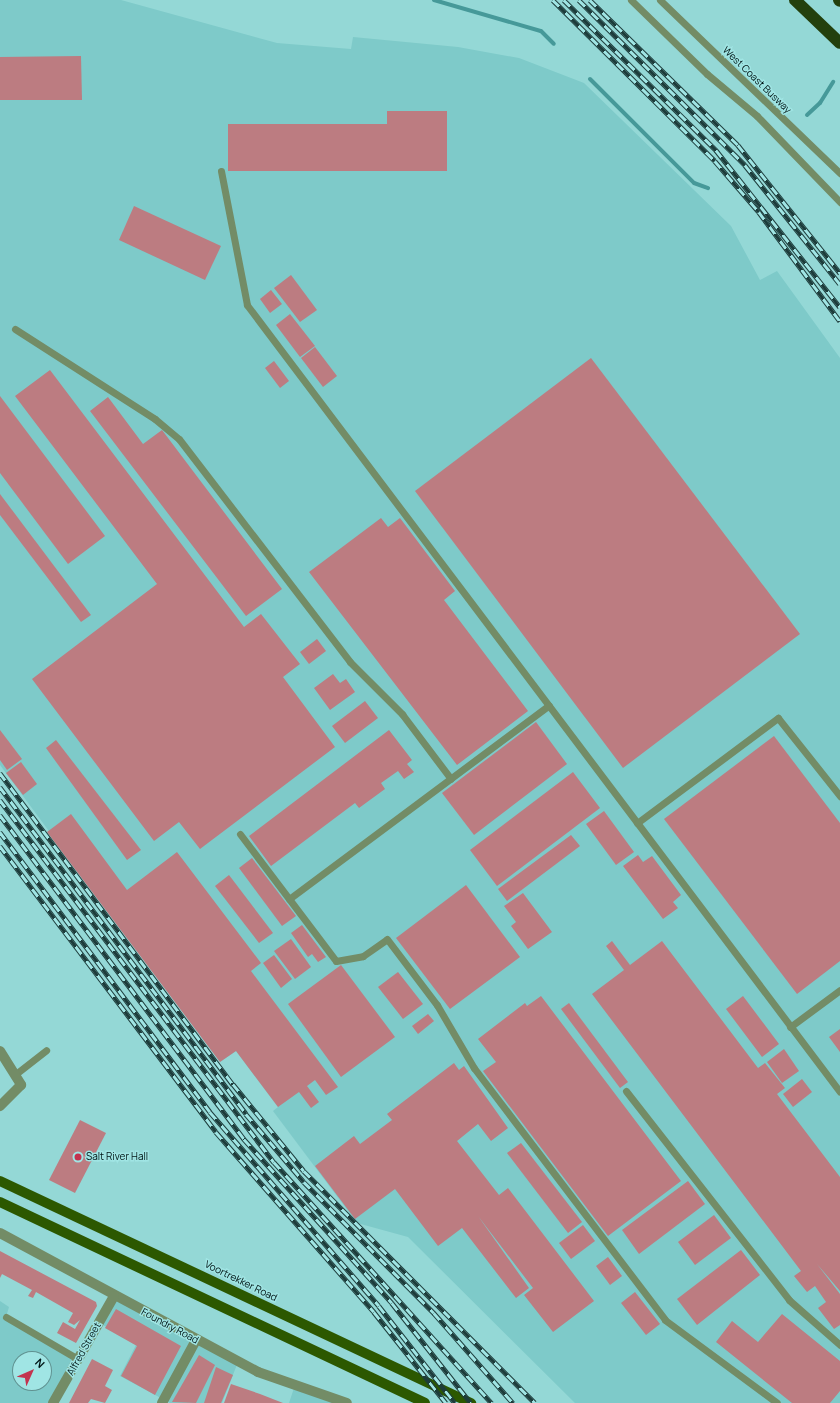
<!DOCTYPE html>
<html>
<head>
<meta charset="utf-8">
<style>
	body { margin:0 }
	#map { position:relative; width:840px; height:1403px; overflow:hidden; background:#94d8d6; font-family:Manrope,sans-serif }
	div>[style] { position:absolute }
	.built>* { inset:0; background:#7ecac9 }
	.stream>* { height:4px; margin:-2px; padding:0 2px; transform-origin:2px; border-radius:2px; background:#469999 }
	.building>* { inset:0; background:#bc7c81 }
	.service>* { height:7px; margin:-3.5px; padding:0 3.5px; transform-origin:3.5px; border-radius:3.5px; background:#738c66 }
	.minor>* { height:10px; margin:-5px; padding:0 5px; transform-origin:5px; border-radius:5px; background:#738c66 }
	.primary>* { height:10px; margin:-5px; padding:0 5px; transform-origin:5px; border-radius:5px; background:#2c5800 }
	.motorway>* { height:12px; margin:-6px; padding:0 6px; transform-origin:6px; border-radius:6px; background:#23400d }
	.rail>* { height:4.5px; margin-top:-2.25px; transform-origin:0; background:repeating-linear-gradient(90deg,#a0e5e4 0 9px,#1d3c3b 0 18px); box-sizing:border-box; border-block:1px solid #1d3c3b }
	.dots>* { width:11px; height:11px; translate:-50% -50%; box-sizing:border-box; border:2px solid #a0e5e4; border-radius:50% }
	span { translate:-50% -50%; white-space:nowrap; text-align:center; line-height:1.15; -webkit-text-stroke:3px #a0e5e4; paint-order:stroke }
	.street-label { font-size:10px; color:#001515 }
	.poi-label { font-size:10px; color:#001515 }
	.left { translate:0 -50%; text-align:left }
	.north { position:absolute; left:12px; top:1351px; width:40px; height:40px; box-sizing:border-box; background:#a0e5e4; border:1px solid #609291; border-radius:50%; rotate:45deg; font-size:11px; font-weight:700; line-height:16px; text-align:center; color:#001515 }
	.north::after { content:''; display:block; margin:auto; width:14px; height:18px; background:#c3334f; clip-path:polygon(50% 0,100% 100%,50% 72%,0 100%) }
</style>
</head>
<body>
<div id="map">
	<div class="built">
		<i style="clip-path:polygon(0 0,121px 0,277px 43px,351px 49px,353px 37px,458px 47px,519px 58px,584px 83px,731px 226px,760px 280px,777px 271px,840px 358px,840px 1403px,575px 1403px,408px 1237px,357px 1223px,273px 1111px,278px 1107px,236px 1051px,220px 1062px,0 765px)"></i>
		<i style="clip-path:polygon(114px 1296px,238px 1362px,222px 1403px,170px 1403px,120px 1376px,137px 1343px,99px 1323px)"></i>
		<i style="clip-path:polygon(evenodd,0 1301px,9px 1307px,6px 1317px,78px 1359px,53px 1403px,0 1403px,0 1301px,20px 1359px,44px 1359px,44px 1383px,20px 1383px,20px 1359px)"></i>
		<i style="clip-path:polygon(295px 1385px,347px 1403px,289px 1403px)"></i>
	</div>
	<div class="stream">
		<i style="left:434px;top:0;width:111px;rotate:16.2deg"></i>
		<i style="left:541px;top:31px;width:18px;rotate:45deg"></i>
		<i style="left:590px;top:79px;width:147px;rotate:45deg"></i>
		<i style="left:694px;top:183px;width:15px;rotate:20deg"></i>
		<i style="left:807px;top:115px;width:18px;rotate:-43deg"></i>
		<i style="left:820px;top:103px;width:25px;rotate:-58deg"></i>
	</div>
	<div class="building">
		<i style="clip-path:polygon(81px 56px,82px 100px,0 100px,0 57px)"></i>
		<i style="clip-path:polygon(387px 111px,447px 111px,447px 171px,228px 171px,228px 124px,387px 124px)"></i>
		<i style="clip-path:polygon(134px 206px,221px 246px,205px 280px,119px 240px)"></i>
		<i style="clip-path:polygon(291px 275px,317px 310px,300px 322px,274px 288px)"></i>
		<i style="clip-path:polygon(271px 290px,282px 304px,270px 313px,260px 299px)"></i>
		<i style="clip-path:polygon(290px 314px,315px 346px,300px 357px,276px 325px)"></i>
		<i style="clip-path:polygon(315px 347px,337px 376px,323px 387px,301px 358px)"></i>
		<i style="clip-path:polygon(591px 358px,800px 634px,623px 768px,415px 491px)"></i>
		<i style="clip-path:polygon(274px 361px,289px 381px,280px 388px,265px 368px)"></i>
		<i style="clip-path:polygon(50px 370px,244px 627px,261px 614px,300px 664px,283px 677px,335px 747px,200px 849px,179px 822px,154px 841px,32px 679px,157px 584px,15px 396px)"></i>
		<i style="clip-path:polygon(0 396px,105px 536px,68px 564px,0 473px)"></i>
		<i style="clip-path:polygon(108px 397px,143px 444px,162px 430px,282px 589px,246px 616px,90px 411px)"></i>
		<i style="clip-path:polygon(0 494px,91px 615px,81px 622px,0 515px)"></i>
		<i style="clip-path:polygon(381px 518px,388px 527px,400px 518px,455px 591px,444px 600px,528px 711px,457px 765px,309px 572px)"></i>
		<i style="clip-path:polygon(317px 639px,326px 651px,309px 664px,300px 652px)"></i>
		<i style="clip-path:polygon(333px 674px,340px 683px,346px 679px,355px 692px,330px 710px,314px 688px)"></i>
		<i style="clip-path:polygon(365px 701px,378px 718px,345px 743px,332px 726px)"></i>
		<i style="clip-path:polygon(536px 722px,567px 764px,474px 835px,442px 793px)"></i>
		<i style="clip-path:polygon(0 730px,22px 759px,7px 770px,0 760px)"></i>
		<i style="clip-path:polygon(389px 730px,412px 760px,407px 764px,414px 772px,404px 779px,398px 771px,381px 783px,385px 789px,359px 808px,355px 803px,271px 866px,249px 836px)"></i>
		<i style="clip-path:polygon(774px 736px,840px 823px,840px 961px,797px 994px,664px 819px)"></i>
		<i style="clip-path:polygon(56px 740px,141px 850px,127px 860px,46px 748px)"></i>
		<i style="clip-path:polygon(21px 762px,37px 784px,23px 795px,6px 773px)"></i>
		<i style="clip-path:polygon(573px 772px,600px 808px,497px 886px,470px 850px)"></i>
		<i style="clip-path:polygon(604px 811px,634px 852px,616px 865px,586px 824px)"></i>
		<i style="clip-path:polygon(71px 814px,127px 890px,177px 852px,261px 963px,251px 971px,338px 1087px,326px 1095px,315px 1080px,307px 1086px,319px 1102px,311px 1108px,299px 1092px,278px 1107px,236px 1051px,220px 1062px,47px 832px)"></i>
		<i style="clip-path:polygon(571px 835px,580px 846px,507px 901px,498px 889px)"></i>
		<i style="clip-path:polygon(638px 855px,643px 862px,652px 856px,681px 895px,673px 902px,678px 908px,663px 919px,623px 866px)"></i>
		<i style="clip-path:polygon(252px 858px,296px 916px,282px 926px,239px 868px)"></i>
		<i style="clip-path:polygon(229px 875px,273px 933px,259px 943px,215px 886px)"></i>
		<i style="clip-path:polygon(466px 885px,520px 957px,450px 1009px,396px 938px)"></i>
		<i style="clip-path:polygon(523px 893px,552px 932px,528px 949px,511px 926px,516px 922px,504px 906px)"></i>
		<i style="clip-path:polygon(302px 925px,326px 957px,318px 962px,312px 954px,308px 957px,291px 933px)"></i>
		<i style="clip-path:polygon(291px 939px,311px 967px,295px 979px,274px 951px)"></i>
		<i style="clip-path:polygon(612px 941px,630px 965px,662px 941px,758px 1068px,765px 1063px,785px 1088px,777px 1094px,840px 1177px,840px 1291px,817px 1264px,840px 1294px,840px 1325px,834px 1329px,818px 1308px,826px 1302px,815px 1286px,807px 1292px,794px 1276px,801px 1271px,592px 994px,624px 970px,606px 946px)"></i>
		<i style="clip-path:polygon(274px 955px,292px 979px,281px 988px,263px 963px)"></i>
		<i style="clip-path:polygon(341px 965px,395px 1037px,341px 1077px,288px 1004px)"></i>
		<i style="clip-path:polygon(398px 972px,423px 1004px,403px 1019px,378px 987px)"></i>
		<i style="clip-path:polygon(541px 996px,681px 1181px,608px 1236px,483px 1071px,496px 1062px,478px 1039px,525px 1003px,527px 1006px)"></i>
		<i style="clip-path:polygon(743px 996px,779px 1044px,762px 1057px,726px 1009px)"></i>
		<i style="clip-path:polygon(569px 1003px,628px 1082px,620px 1088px,561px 1009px)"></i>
		<i style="clip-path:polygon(428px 1014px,434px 1021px,418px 1034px,412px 1026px)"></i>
		<i style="clip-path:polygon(840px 1029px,840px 1052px,829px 1037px)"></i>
		<i style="clip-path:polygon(784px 1049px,799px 1071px,782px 1083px,767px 1062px)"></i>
		<i style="clip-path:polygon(454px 1063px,459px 1070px,464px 1066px,508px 1128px,491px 1141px,478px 1124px,457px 1141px,499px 1195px,508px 1188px,594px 1301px,553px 1332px,524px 1295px,533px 1288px,478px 1216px,529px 1288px,516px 1298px,462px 1228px,438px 1246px,395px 1189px,355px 1219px,315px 1166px,354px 1136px,360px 1144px,392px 1120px,387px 1114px)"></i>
		<i style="clip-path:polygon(802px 1079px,812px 1092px,793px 1107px,783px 1094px)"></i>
		<i style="clip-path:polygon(80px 1120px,106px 1133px,75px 1193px,49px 1180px)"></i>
		<i style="clip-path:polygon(521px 1143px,582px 1222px,568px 1233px,507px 1153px)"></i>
		<i style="clip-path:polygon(688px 1181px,705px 1204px,639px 1254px,622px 1230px)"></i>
		<i style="clip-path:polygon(714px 1215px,731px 1238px,695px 1265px,678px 1242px)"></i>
		<i style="clip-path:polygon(583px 1225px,595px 1241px,571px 1259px,559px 1243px)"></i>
		<i style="clip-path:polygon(741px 1250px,760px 1275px,697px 1325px,677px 1299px)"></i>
		<i style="clip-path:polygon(0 1251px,96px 1302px,97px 1306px,76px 1343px,57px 1333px,63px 1322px,75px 1329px,80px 1320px,74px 1325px,68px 1322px,73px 1313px,36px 1292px,33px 1298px,28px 1296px,32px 1290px,2px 1274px,0 1278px)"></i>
		<i style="clip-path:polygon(608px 1257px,622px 1276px,610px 1285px,596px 1266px)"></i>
		<i style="clip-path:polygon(635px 1292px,660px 1324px,646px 1335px,621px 1303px)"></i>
		<i style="clip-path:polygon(116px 1309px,181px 1346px,155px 1395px,121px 1376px,137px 1346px,105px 1328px)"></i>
		<i style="clip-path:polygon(782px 1314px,840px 1361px,840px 1391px,830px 1403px,792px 1403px,716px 1342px,732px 1321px,758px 1342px)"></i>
		<i style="clip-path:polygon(199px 1355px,215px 1365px,196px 1403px,172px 1402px)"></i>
		<i style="clip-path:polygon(92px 1359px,113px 1370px,105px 1386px,112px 1390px,105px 1403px,91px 1399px,88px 1403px,69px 1403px)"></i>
		<i style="clip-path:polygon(216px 1367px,233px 1375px,221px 1403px,204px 1403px)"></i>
		<i style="clip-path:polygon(231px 1384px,260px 1394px,283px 1403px,224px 1403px)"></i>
	</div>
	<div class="service">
		<i style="left:631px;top:0;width:106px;rotate:44.2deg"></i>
		<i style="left:707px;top:74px;width:65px;rotate:40deg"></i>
		<i style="left:757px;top:116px;width:120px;rotate:46deg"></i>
		<i style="left:660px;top:0;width:250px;rotate:43.9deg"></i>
		<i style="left:221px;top:171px;width:136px;rotate:79deg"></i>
		<i style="left:247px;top:305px;width:985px;rotate:53deg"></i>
		<i style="left:15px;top:329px;width:166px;rotate:32.7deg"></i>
		<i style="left:155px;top:419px;width:31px;rotate:40deg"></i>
		<i style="left:179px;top:439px;width:281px;rotate:52.5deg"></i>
		<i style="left:350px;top:662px;width:74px;rotate:45deg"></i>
		<i style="left:402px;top:714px;width:81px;rotate:53deg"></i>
		<i style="left:637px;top:823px;width:176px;rotate:-36.7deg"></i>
		<i style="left:778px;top:718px;width:100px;rotate:51.5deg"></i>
		<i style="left:240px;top:834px;width:159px;rotate:52.9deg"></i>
		<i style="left:336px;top:961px;width:27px;rotate:-10deg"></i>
		<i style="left:363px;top:956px;width:29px;rotate:-35deg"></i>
		<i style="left:387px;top:939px;width:83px;rotate:52.9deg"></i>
		<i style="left:437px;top:1005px;width:73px;rotate:59.6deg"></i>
		<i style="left:474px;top:1068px;width:316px;rotate:52.8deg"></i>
		<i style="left:665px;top:1320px;width:139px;rotate:36.5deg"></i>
		<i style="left:289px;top:899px;width:324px;rotate:-36.7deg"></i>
		<i style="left:790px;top:1027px;width:62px;rotate:-36.5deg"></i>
		<i style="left:17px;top:1073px;width:37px;rotate:-38deg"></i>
		<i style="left:626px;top:1091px;width:265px;rotate:52deg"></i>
		<i style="left:789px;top:1300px;width:68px;rotate:41.4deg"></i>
		<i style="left:6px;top:1317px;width:83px;rotate:30.3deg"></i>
	</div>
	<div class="minor">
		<i style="left:0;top:1051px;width:40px;rotate:58deg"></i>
		<i style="left:21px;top:1085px;width:30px;rotate:135deg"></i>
		<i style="left:0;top:1233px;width:293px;rotate:28.3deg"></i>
		<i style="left:258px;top:1372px;width:94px;rotate:19.2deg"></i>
		<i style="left:53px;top:1403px;width:123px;rotate:-60.3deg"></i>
		<i style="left:162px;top:1403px;width:72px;rotate:-61.6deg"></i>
	</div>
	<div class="primary">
		<i style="left:0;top:1181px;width:521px;rotate:25.24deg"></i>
		<i style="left:0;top:1202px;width:470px;rotate:25.3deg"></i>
	</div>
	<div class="motorway">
		<i style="left:795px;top:0;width:62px;rotate:43.7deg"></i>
		<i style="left:839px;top:0;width:1px;rotate:45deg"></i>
	</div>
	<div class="rail">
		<i style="left:553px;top:0;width:228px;rotate:44.8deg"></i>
		<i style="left:715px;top:161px;width:67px;rotate:49.2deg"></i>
		<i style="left:759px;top:212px;width:136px;rotate:53.4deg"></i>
		<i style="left:564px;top:0;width:214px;rotate:44.6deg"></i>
		<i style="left:716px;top:150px;width:200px;rotate:51.7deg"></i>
		<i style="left:579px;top:0;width:234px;rotate:44.8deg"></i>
		<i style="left:745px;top:165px;width:152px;rotate:51.4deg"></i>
		<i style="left:590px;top:0;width:207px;rotate:44.4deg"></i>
		<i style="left:738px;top:145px;width:164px;rotate:51.4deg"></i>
		<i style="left:0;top:773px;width:389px;rotate:53.2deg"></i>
		<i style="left:233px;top:1084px;width:112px;rotate:50.8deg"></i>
		<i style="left:304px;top:1171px;width:327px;rotate:45.1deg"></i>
		<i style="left:0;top:787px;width:409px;rotate:53deg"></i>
		<i style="left:246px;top:1114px;width:89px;rotate:49.5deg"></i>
		<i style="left:304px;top:1182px;width:185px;rotate:45.2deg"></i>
		<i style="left:434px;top:1313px;width:120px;rotate:48.7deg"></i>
		<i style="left:0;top:800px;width:454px;rotate:52.9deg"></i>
		<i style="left:274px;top:1162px;width:325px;rotate:47.9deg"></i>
		<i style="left:0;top:815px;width:406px;rotate:53deg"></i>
		<i style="left:244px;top:1139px;width:221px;rotate:47.9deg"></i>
		<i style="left:392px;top:1303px;width:127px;rotate:51.7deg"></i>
		<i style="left:0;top:832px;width:350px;rotate:53.1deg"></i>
		<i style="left:210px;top:1112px;width:257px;rotate:48.9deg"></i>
		<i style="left:379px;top:1306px;width:123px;rotate:51.9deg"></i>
		<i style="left:0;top:846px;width:358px;rotate:52.9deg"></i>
		<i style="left:216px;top:1132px;width:240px;rotate:48.7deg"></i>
		<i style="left:374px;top:1312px;width:116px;rotate:51.6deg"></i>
	</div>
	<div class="dots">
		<i style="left:78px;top:1157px;background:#c3334f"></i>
	</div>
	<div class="street-label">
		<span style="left:757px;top:80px;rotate:44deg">West Coast Busway</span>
		<span style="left:241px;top:1281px;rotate:26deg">Voortrekker Road</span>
		<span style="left:170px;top:1326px;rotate:28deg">Foundry Road</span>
		<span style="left:84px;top:1349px;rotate:-61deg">Alfred Street</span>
	</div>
	<div class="poi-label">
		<span class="left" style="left:86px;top:1157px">Salt River Hall</span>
	</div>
	<div class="north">N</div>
</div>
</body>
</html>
